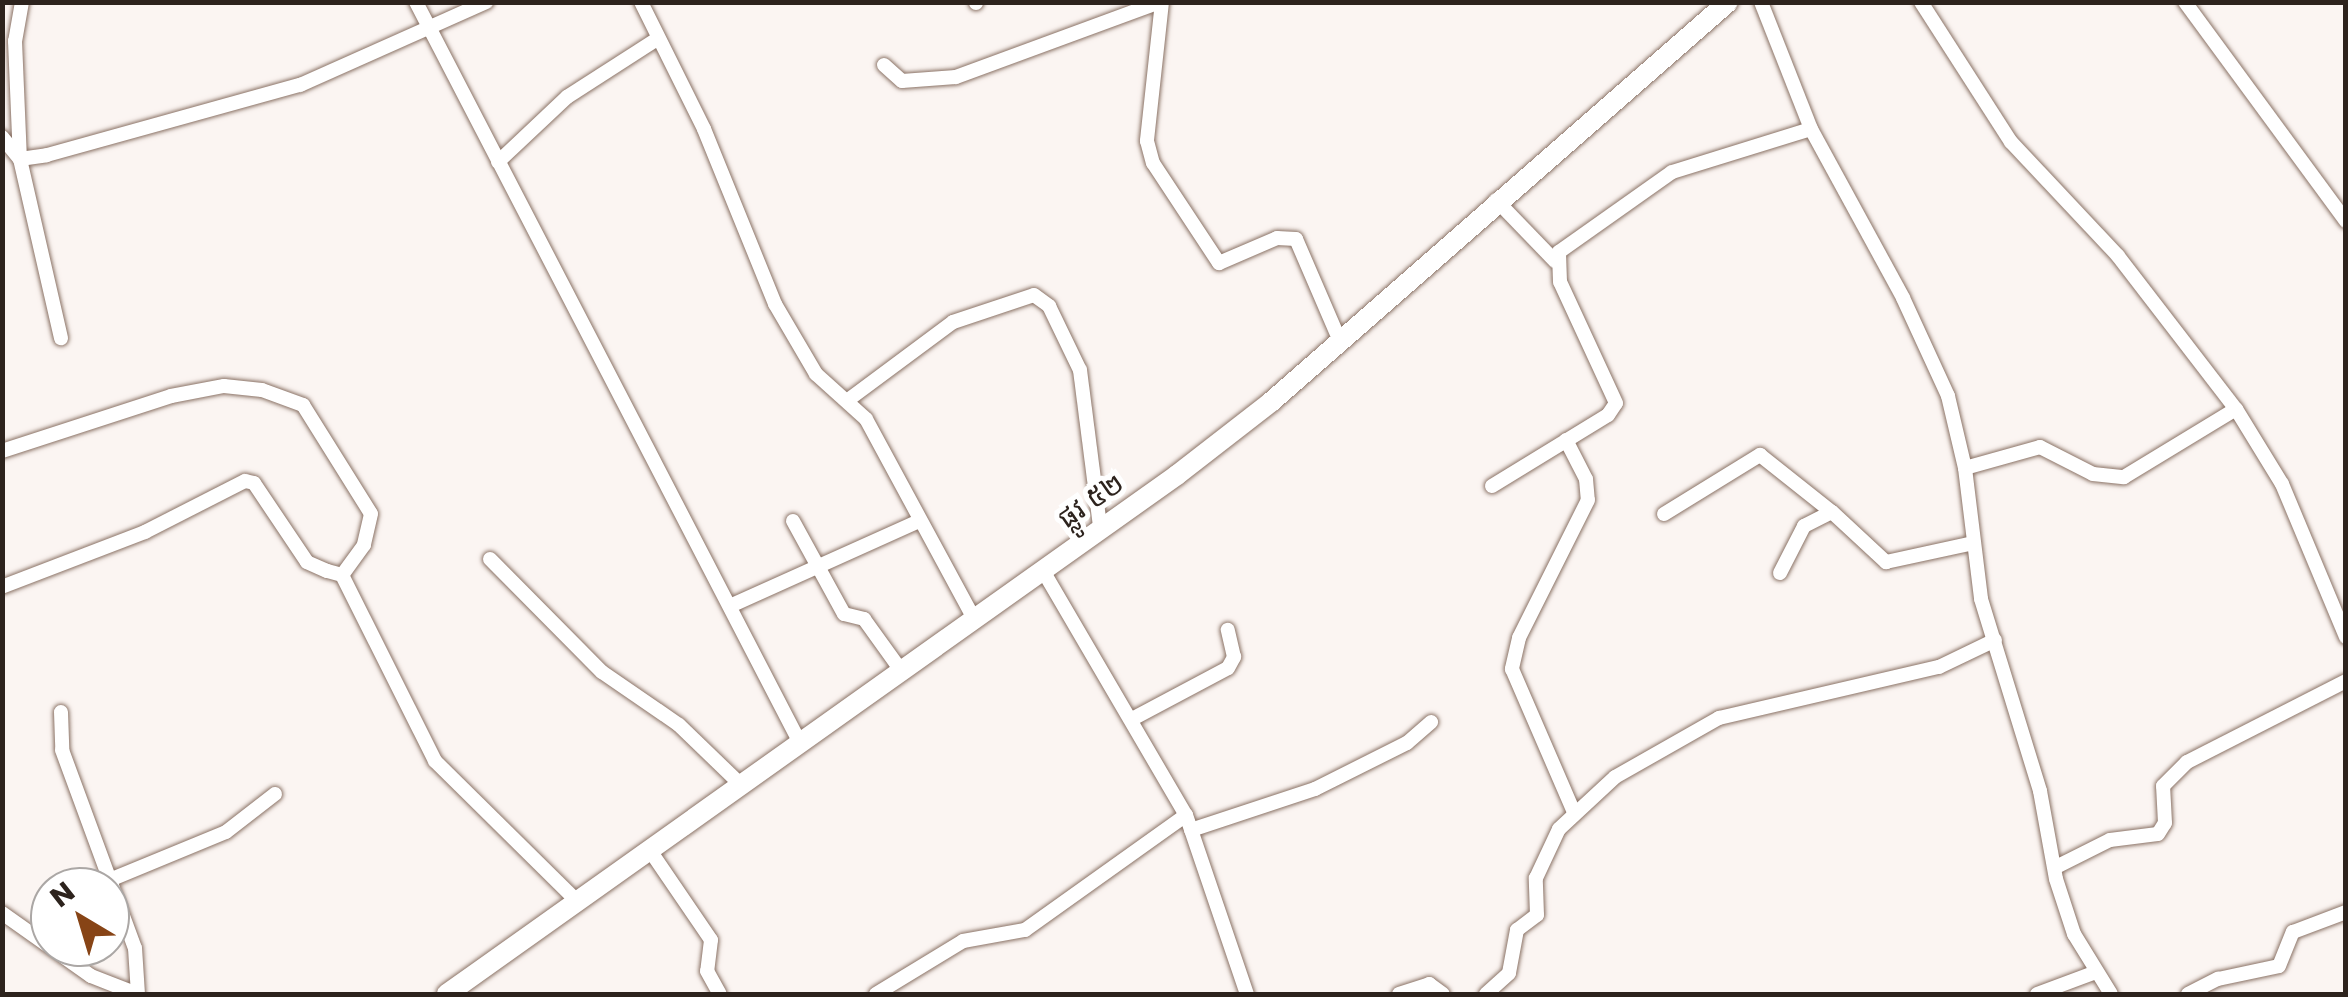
<!DOCTYPE html>
<html>
<head>
<meta charset="utf-8">
<style>
	body { margin:0 }
	#map { position:relative; width:2348px; height:997px; overflow:hidden; background:#fbf5f2; font-family:Poppins,"Noto Sans Khmer",sans-serif }
	div>[style] { position:absolute }
	.roads { filter:drop-shadow(0 0 2px #8a7265) drop-shadow(0 0 2px #8a7265) }
	.street>* { height:14px; margin:-7px; padding:0 7px; transform-origin:7px; border-radius:7px; background:#fff }
	.secondary>* { height:20px; margin:-10px; padding:0 10px; transform-origin:10px; border-radius:10px; background:#fff }
	span { translate:-50% -50%; white-space:nowrap; text-align:center; line-height:1.15; -webkit-text-stroke:10px #fff; paint-order:stroke }
	.street-label { font-size:28px; color:#2d231d }
	.frame { position:absolute; inset:0; border:5px solid #2d231d; pointer-events:none }
	.north { position:absolute; left:30px; top:867px; width:100px; height:100px; box-sizing:border-box; background:#fff; border:2px solid #aba7a5; border-radius:50%; rotate:322deg; font-size:28px; font-weight:700; line-height:40px; text-align:center; color:#2d231d }
	.north::after { content:''; display:block; margin:auto; width:35px; height:45px; background:#874416; clip-path:polygon(50% 0,100% 100%,50% 72%,0 100%) }
</style>
</head>
<body>
<div id="map">
	<div class="roads">
		<div class="street">
			<i style="left:22px;top:2px;width:40px;rotate:100deg"></i>
			<i style="left:15px;top:41px;width:118px;rotate:87.6deg"></i>
			<i style="left:20px;top:159px;width:184px;rotate:77.1deg"></i>
			<i style="left:416px;top:2px;width:832px;rotate:62.6deg"></i>
			<i style="left:641px;top:2px;width:142px;rotate:63.6deg"></i>
			<i style="left:704px;top:129px;width:189px;rotate:67.9deg"></i>
			<i style="left:775px;top:304px;width:81px;rotate:59.6deg"></i>
			<i style="left:816px;top:374px;width:67px;rotate:42deg"></i>
			<i style="left:866px;top:419px;width:225px;rotate:61.6deg"></i>
			<i style="left:976px;top:2px;width:1px;rotate:90deg"></i>
			<i style="left:1162px;top:2px;width:140px;rotate:96.2deg"></i>
			<i style="left:1147px;top:141px;width:23px;rotate:75deg"></i>
			<i style="left:1153px;top:163px;width:120px;rotate:56.6deg"></i>
			<i style="left:1219px;top:263px;width:63px;rotate:-23.3deg"></i>
			<i style="left:1277px;top:238px;width:19px;rotate:3deg"></i>
			<i style="left:1296px;top:239px;width:109px;rotate:66.7deg"></i>
			<i style="left:1761px;top:2px;width:136px;rotate:68.5deg"></i>
			<i style="left:1811px;top:129px;width:192px;rotate:61.4deg"></i>
			<i style="left:1903px;top:298px;width:108px;rotate:65.3deg"></i>
			<i style="left:1948px;top:396px;width:74px;rotate:76.7deg"></i>
			<i style="left:1965px;top:468px;width:132px;rotate:83deg"></i>
			<i style="left:1981px;top:599px;width:201px;rotate:72.9deg"></i>
			<i style="left:2040px;top:791px;width:89px;rotate:79.7deg"></i>
			<i style="left:2056px;top:879px;width:58px;rotate:71.9deg"></i>
			<i style="left:2074px;top:934px;width:70px;rotate:58.3deg"></i>
			<i style="left:1921px;top:2px;width:166px;rotate:57.3deg"></i>
			<i style="left:2011px;top:142px;width:156px;rotate:46.8deg"></i>
			<i style="left:2118px;top:256px;width:193px;rotate:52.4deg"></i>
			<i style="left:2236px;top:409px;width:88px;rotate:58.5deg"></i>
			<i style="left:2282px;top:484px;width:166px;rotate:67.3deg"></i>
			<i style="left:2185px;top:2px;width:272px;rotate:53.7deg"></i>
			<i style="left:884px;top:65px;width:24px;rotate:42deg"></i>
			<i style="left:902px;top:81px;width:54px;rotate:-4.2deg"></i>
			<i style="left:956px;top:77px;width:217px;rotate:-20.2deg"></i>
			<i style="left:2px;top:137px;width:28px;rotate:51deg"></i>
			<i style="left:20px;top:159px;width:27px;rotate:-8deg"></i>
			<i style="left:47px;top:155px;width:263px;rotate:-15.5deg"></i>
			<i style="left:300px;top:85px;width:204px;rotate:-24deg"></i>
			<i style="left:498px;top:162px;width:95px;rotate:-43.3deg"></i>
			<i style="left:567px;top:97px;width:107px;rotate:-32.8deg"></i>
			<i style="left:1496px;top:200px;width:85px;rotate:46deg"></i>
			<i style="left:848px;top:400px;width:131px;rotate:-36.6deg"></i>
			<i style="left:953px;top:322px;width:85px;rotate:-18.4deg"></i>
			<i style="left:1034px;top:295px;width:19px;rotate:36deg"></i>
			<i style="left:1049px;top:306px;width:71px;rotate:64.2deg"></i>
			<i style="left:1080px;top:370px;width:158px;rotate:82.7deg"></i>
			<i style="left:1566px;top:440px;width:44px;rotate:62.9deg"></i>
			<i style="left:1586px;top:479px;width:21px;rotate:85deg"></i>
			<i style="left:1588px;top:500px;width:154px;rotate:116.6deg"></i>
			<i style="left:1519px;top:638px;width:32px;rotate:103deg"></i>
			<i style="left:1512px;top:669px;width:156px;rotate:66.6deg"></i>
			<i style="left:2px;top:451px;width:178px;rotate:-18deg"></i>
			<i style="left:171px;top:396px;width:54px;rotate:-10.7deg"></i>
			<i style="left:224px;top:386px;width:38px;rotate:6deg"></i>
			<i style="left:262px;top:390px;width:44px;rotate:20.1deg"></i>
			<i style="left:303px;top:405px;width:128px;rotate:58deg"></i>
			<i style="left:371px;top:514px;width:32px;rotate:103deg"></i>
			<i style="left:364px;top:545px;width:37px;rotate:126deg"></i>
			<i style="left:342px;top:575px;width:16px;rotate:-165deg"></i>
			<i style="left:327px;top:571px;width:22px;rotate:-156deg"></i>
			<i style="left:307px;top:562px;width:95px;rotate:-123.9deg"></i>
			<i style="left:254px;top:483px;width:9px;rotate:-167deg"></i>
			<i style="left:245px;top:481px;width:112px;rotate:153deg"></i>
			<i style="left:145px;top:532px;width:153px;rotate:159deg"></i>
			<i style="left:1965px;top:468px;width:78px;rotate:-15.6deg"></i>
			<i style="left:2040px;top:447px;width:59px;rotate:27deg"></i>
			<i style="left:2093px;top:474px;width:31px;rotate:6deg"></i>
			<i style="left:2124px;top:477px;width:131px;rotate:-31.3deg"></i>
			<i style="left:1492px;top:486px;width:136px;rotate:-31.5deg"></i>
			<i style="left:1608px;top:415px;width:14px;rotate:-56deg"></i>
			<i style="left:1616px;top:403px;width:133px;rotate:-114.8deg"></i>
			<i style="left:1560px;top:282px;width:30px;rotate:-92deg"></i>
			<i style="left:1559px;top:252px;width:138px;rotate:-35.3deg"></i>
			<i style="left:1672px;top:172px;width:145px;rotate:-17.2deg"></i>
			<i style="left:1664px;top:514px;width:113px;rotate:-31.6deg"></i>
			<i style="left:1760px;top:455px;width:92px;rotate:38.4deg"></i>
			<i style="left:793px;top:521px;width:106px;rotate:61.3deg"></i>
			<i style="left:844px;top:614px;width:21px;rotate:14deg"></i>
			<i style="left:864px;top:619px;width:62px;rotate:54.2deg"></i>
			<i style="left:490px;top:559px;width:159px;rotate:45.3deg"></i>
			<i style="left:602px;top:672px;width:93px;rotate:34.5deg"></i>
			<i style="left:679px;top:725px;width:85px;rotate:44deg"></i>
			<i style="left:1042px;top:569px;width:285px;rotate:59.7deg"></i>
			<i style="left:1186px;top:815px;width:189px;rotate:71.2deg"></i>
			<i style="left:1780px;top:573px;width:53px;rotate:-62.9deg"></i>
			<i style="left:1804px;top:526px;width:31px;rotate:-27deg"></i>
			<i style="left:1832px;top:512px;width:74px;rotate:42.8deg"></i>
			<i style="left:1886px;top:562px;width:89px;rotate:-12.3deg"></i>
			<i style="left:342px;top:575px;width:208px;rotate:63.4deg"></i>
			<i style="left:435px;top:761px;width:199px;rotate:44.6deg"></i>
			<i style="left:730px;top:606px;width:207px;rotate:-24.2deg"></i>
			<i style="left:61px;top:712px;width:38px;rotate:88deg"></i>
			<i style="left:62px;top:750px;width:211px;rotate:69.8deg"></i>
			<i style="left:135px;top:948px;width:46px;rotate:86.3deg"></i>
			<i style="left:1134px;top:718px;width:106px;rotate:-28deg"></i>
			<i style="left:1228px;top:668px;width:13px;rotate:-61deg"></i>
			<i style="left:1234px;top:657px;width:28px;rotate:-103deg"></i>
			<i style="left:1191px;top:830px;width:131px;rotate:-18.3deg"></i>
			<i style="left:1315px;top:789px;width:103px;rotate:-26.6deg"></i>
			<i style="left:1407px;top:743px;width:32px;rotate:-41deg"></i>
			<i style="left:649px;top:849px;width:110px;rotate:55.7deg"></i>
			<i style="left:711px;top:940px;width:31px;rotate:97deg"></i>
			<i style="left:707px;top:971px;width:26px;rotate:61deg"></i>
			<i style="left:2058px;top:866px;width:58px;rotate:-26.6deg"></i>
			<i style="left:2110px;top:840px;width:48px;rotate:-7.1deg"></i>
			<i style="left:2158px;top:834px;width:13px;rotate:-58deg"></i>
			<i style="left:2165px;top:823px;width:37px;rotate:-93deg"></i>
			<i style="left:2163px;top:786px;width:34px;rotate:-45deg"></i>
			<i style="left:2187px;top:762px;width:178px;rotate:-27deg"></i>
			<i style="left:112px;top:879px;width:123px;rotate:-22.4deg"></i>
			<i style="left:226px;top:832px;width:62px;rotate:-37.8deg"></i>
			<i style="left:2px;top:913px;width:109px;rotate:35.3deg"></i>
			<i style="left:91px;top:976px;width:49px;rotate:21.4deg"></i>
			<i style="left:876px;top:994px;width:102px;rotate:-31.3deg"></i>
			<i style="left:963px;top:941px;width:63px;rotate:-10.1deg"></i>
			<i style="left:1025px;top:930px;width:198px;rotate:-35.5deg"></i>
			<i style="left:1399px;top:994px;width:32px;rotate:-18deg"></i>
			<i style="left:1429px;top:984px;width:17px;rotate:36deg"></i>
			<i style="left:1486px;top:994px;width:31px;rotate:-42deg"></i>
			<i style="left:1509px;top:973px;width:44px;rotate:-79.5deg"></i>
			<i style="left:1517px;top:930px;width:25px;rotate:-37deg"></i>
			<i style="left:1537px;top:915px;width:37px;rotate:-92deg"></i>
			<i style="left:1536px;top:878px;width:54px;rotate:-64.9deg"></i>
			<i style="left:1559px;top:829px;width:76px;rotate:-42.9deg"></i>
			<i style="left:1615px;top:777px;width:120px;rotate:-29.6deg"></i>
			<i style="left:1719px;top:718px;width:226px;rotate:-13.1deg"></i>
			<i style="left:1939px;top:667px;width:62px;rotate:-25.7deg"></i>
			<i style="left:2037px;top:994px;width:63px;rotate:-20.4deg"></i>
			<i style="left:2188px;top:994px;width:34px;rotate:-27deg"></i>
			<i style="left:2218px;top:979px;width:62px;rotate:-12deg"></i>
			<i style="left:2279px;top:966px;width:37px;rotate:-68deg"></i>
			<i style="left:2293px;top:932px;width:57px;rotate:-20.7deg"></i>
		</div>
		<div class="secondary">
			<i style="left:447px;top:994px;width:896px;rotate:-35.41deg"></i>
			<i style="left:1177px;top:475px;width:119px;rotate:-37.8deg"></i>
			<i style="left:1271px;top:402px;width:607px;rotate:-41.19deg"></i>
		</div>
	</div>
	<div class="street-label">
		<span style="left:1091px;top:501px;rotate:-35deg">ផ្លូវ ៥២</span>
	</div>
	<div class="frame"></div>
	<div class="north">N</div>
</div>
</body>
</html>
